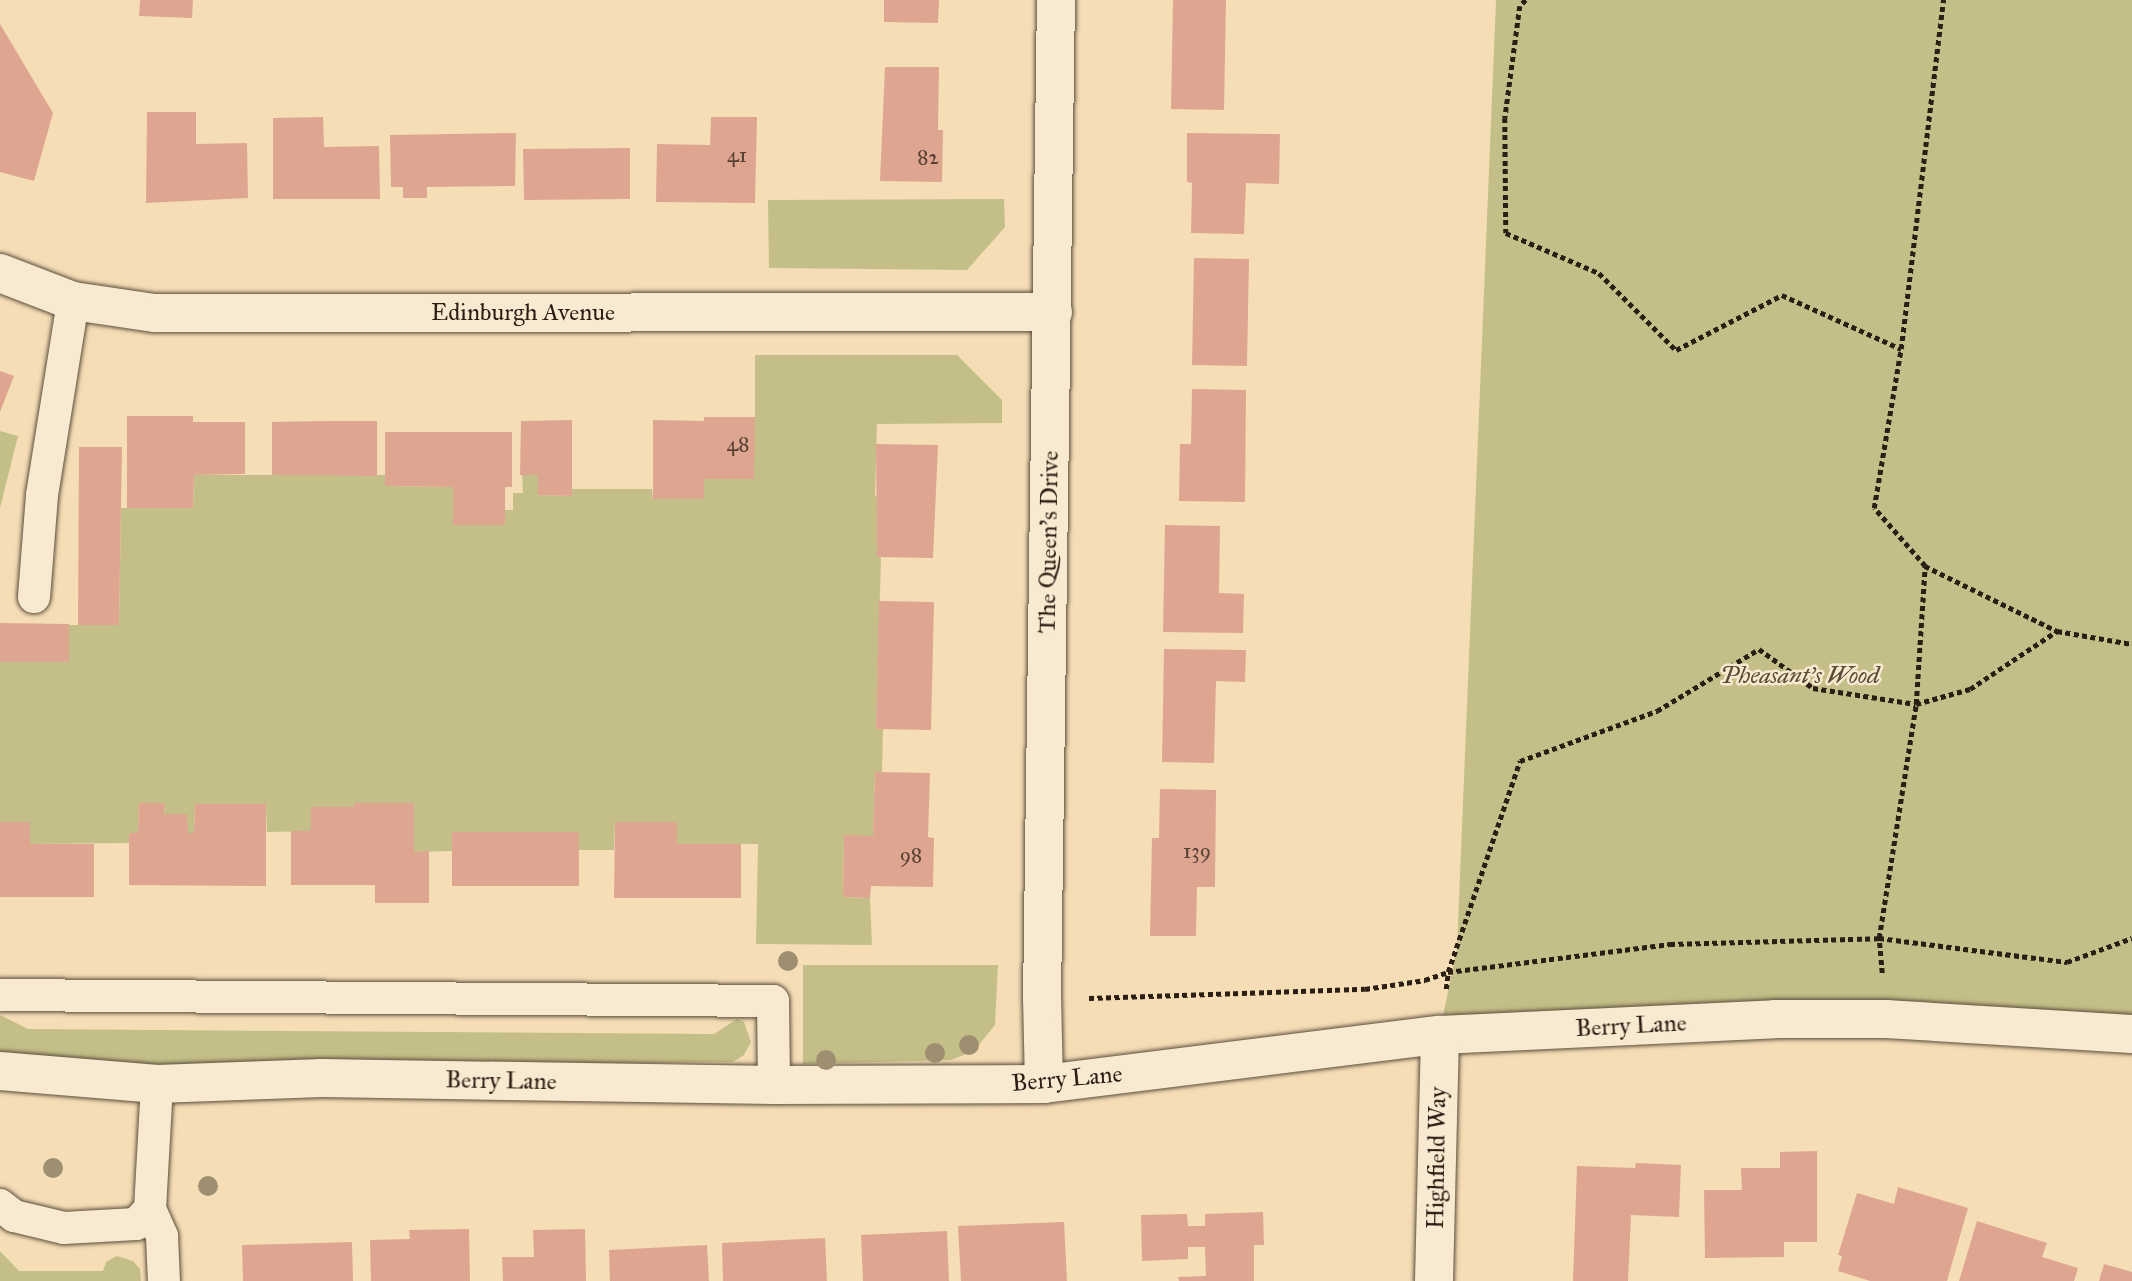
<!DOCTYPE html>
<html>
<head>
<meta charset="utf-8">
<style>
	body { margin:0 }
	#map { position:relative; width:2132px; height:1281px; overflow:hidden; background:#f5deb6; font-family:"IM FELL Great Primer",serif }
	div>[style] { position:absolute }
	.green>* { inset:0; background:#c4bf88 }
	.building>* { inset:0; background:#dea690 }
	.path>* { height:4.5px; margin-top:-2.25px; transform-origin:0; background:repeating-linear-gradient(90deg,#2a1e15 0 5px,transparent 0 8.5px) }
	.roads { filter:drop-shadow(0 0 2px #5d4e3d) drop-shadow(0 0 2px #5d4e3d) }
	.lane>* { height:32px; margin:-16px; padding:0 16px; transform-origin:16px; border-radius:16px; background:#f8ead0 }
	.street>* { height:38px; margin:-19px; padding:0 19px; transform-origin:19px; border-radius:19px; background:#f8ead0 }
	.trees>* { width:20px; height:20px; margin:-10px; border-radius:50%; background:#9f8f71 }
	span { translate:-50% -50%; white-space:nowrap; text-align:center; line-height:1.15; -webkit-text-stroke:5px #f8ead0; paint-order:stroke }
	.number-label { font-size:21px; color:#574034 }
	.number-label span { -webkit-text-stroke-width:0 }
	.street-label { font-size:24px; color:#2a1e15 }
	.park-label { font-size:24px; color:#584e38; font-style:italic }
</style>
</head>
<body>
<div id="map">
	<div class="green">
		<i style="clip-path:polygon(1496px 0,2132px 0,2132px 1034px,1442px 1021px,1457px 948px)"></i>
		<i style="clip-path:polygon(1004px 199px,1005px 227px,967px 270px,769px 268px,768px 200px)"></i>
		<i style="clip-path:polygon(755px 355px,957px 355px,1002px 400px,1002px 423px,877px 424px,875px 496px,878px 497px,877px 556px,881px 558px,876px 728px,883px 729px,882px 772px,875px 772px,873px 836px,844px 836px,843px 897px,870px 898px,872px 945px,756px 944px,758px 844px,677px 844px,677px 822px,615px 822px,614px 850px,579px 850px,579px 832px,453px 832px,453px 851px,414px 852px,413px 803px,355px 803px,354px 807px,311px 808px,311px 831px,267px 832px,266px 804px,195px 804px,194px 833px,188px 833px,164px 814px,165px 804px,139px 803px,138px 833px,129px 833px,129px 843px,30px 844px,0 822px,0 662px,68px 662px,69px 625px,119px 625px,121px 508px,193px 508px,194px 475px,385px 475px,385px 486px,453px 487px,504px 510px,513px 510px,513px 493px,523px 493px,522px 475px,538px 475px,538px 495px,572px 496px,572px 489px,652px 489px,653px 499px,704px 499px,704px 479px,755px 417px)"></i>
		<i style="clip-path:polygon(0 431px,18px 436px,0 508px)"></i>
		<i style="clip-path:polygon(803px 965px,998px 965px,995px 1025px,974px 1051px,951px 1060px,803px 1064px)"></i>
		<i style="clip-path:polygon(0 1015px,28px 1029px,714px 1034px,737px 1019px,744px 1022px,751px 1042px,744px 1055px,733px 1062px,162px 1067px,0 1059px)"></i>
		<i style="clip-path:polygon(0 1251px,19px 1271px,103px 1271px,106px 1262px,117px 1256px,133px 1261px,140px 1269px,141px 1281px,0 1281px)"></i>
	</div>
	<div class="building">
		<i style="clip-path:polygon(140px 0,193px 0,192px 18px,139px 16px)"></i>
		<i style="clip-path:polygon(884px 0,939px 0,938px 23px,884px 22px)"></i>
		<i style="clip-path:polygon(1173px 0,1226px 0,1224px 110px,1171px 109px)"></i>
		<i style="clip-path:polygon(0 24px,53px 113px,34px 181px,0 172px)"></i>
		<i style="clip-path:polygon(885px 67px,939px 67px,938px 130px,943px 130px,942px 182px,880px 181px)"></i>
		<i style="clip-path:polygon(147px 112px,196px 112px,196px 144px,247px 143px,248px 198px,146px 203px)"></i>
		<i style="clip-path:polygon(323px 117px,324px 147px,379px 146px,380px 199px,273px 199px,273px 118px)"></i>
		<i style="clip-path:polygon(711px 117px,757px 117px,755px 203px,656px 202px,657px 144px,710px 145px)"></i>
		<i style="clip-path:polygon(516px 133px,515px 186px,427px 187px,427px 198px,403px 198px,403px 187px,391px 187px,390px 135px)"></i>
		<i style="clip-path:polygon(1187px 133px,1280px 134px,1279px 184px,1246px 183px,1244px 234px,1191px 233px,1192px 183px,1187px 182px)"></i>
		<i style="clip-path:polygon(630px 148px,630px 199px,524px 200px,523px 149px)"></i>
		<i style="clip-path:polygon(1194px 258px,1249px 259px,1247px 366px,1192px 365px)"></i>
		<i style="clip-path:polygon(0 371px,14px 376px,0 412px)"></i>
		<i style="clip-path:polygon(1192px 389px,1246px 390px,1245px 502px,1179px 501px,1180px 444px,1191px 444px)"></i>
		<i style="clip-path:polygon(127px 416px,193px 416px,193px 422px,245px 422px,245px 474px,194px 475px,193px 508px,127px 508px)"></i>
		<i style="clip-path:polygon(704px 417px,755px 417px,754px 479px,704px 479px,704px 499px,653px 499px,653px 420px,704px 421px)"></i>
		<i style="clip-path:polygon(572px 420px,572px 496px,538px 495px,538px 475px,520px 475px,521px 421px)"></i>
		<i style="clip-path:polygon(323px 421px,377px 421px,377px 476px,272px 475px,272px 422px)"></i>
		<i style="clip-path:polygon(385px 432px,512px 432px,512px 487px,505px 487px,505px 525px,453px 525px,453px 487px,385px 486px)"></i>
		<i style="clip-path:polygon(876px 444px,938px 445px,933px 558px,877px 557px)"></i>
		<i style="clip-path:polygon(79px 447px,122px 447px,119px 625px,78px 625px)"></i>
		<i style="clip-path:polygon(1165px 525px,1220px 526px,1219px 593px,1244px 594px,1243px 633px,1163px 632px)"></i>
		<i style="clip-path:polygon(879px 601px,934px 602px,931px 730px,876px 729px)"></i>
		<i style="clip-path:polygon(0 623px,69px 624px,69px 662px,0 662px)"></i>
		<i style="clip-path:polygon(1164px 649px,1246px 650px,1245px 682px,1216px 681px,1214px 763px,1162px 762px)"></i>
		<i style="clip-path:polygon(875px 772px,930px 773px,928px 837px,934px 838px,933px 887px,871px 886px,870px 898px,843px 897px,844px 835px,873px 836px)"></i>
		<i style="clip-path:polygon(1160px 789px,1216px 790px,1215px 887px,1197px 887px,1196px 936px,1150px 936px,1152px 838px,1159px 838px)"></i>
		<i style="clip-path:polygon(139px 803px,165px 803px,164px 814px,187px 814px,188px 833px,194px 833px,195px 804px,266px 804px,266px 886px,129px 885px,129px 833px,138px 833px)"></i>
		<i style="clip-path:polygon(354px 803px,414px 803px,414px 852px,429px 851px,429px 903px,375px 903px,375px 885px,291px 885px,291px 831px,311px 831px,311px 807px,354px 807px)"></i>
		<i style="clip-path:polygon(0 822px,30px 822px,30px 844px,94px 844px,94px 897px,0 897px)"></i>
		<i style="clip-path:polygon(615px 822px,677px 822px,677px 844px,741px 844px,741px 898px,614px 898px)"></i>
		<i style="clip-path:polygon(452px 832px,579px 832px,579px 886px,452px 886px)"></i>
		<i style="clip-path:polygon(1817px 1151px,1817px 1242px,1784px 1242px,1784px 1257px,1705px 1258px,1704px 1190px,1742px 1190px,1741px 1168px,1780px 1168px,1780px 1152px)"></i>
		<i style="clip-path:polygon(1636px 1163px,1681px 1165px,1679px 1217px,1631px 1215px,1628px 1281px,1573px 1281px,1577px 1166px,1635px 1168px)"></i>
		<i style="clip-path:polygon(1898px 1187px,1968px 1208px,1947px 1281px,1870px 1281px,1838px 1271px,1842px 1256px,1838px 1255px,1857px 1193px,1894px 1204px)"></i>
		<i style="clip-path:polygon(1263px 1212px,1264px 1245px,1254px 1245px,1254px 1281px,1179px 1281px,1178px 1277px,1206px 1276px,1205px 1247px,1188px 1247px,1188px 1259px,1142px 1261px,1141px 1215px,1187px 1214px,1188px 1226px,1205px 1226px,1205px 1214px)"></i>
		<i style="clip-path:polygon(1977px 1221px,2047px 1243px,2042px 1257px,2078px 1268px,2074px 1281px,1959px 1281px)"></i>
		<i style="clip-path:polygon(1064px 1222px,1067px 1281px,961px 1281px,958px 1226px)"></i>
		<i style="clip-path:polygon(469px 1229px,470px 1281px,371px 1281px,370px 1240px,410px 1239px,409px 1230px)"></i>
		<i style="clip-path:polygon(585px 1229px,586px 1281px,503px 1281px,502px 1257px,534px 1257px,533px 1230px)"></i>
		<i style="clip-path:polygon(947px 1231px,949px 1281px,863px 1281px,861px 1235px)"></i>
		<i style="clip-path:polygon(825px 1238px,827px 1281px,723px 1281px,722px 1243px)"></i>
		<i style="clip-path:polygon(352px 1242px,353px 1281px,243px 1281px,242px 1245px)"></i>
		<i style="clip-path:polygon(707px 1245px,709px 1281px,610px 1281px,609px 1250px)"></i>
		<i style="clip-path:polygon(2104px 1264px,2132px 1272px,2132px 1281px,2099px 1281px)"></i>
	</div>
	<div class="path">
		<i style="left:1526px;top:0;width:8px;rotate:135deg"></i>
		<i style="left:1520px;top:6px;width:113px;rotate:97.6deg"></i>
		<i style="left:1505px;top:118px;width:115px;rotate:89.5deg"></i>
		<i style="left:1506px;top:233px;width:101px;rotate:23.3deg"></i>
		<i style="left:1599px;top:273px;width:109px;rotate:45deg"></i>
		<i style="left:1676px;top:350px;width:119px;rotate:-27.4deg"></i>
		<i style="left:1782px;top:295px;width:131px;rotate:24.4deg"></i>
		<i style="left:1925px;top:566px;width:147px;rotate:26.2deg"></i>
		<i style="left:1882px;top:973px;width:35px;rotate:-95deg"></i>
		<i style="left:1879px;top:938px;width:237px;rotate:-81deg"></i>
		<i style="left:1916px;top:704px;width:138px;rotate:-86.3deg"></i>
		<i style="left:1925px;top:566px;width:77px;rotate:-131.3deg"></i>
		<i style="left:1874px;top:508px;width:161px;rotate:-80.4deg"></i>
		<i style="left:1901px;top:349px;width:352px;rotate:-83.1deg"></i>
		<i style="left:1446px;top:989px;width:17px;rotate:-83deg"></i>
		<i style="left:1448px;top:972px;width:223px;rotate:-71.2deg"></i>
		<i style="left:1520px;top:761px;width:146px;rotate:-20.1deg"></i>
		<i style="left:1657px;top:711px;width:119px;rotate:-31.3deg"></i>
		<i style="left:1759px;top:649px;width:67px;rotate:35.8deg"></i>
		<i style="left:1813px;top:688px;width:104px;rotate:8.8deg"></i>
		<i style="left:1916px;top:704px;width:56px;rotate:-15.5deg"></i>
		<i style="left:1970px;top:689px;width:105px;rotate:-33.7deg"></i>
		<i style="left:2057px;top:631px;width:76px;rotate:9.8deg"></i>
		<i style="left:1089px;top:998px;width:276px;rotate:-1.9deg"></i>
		<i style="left:1365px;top:989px;width:61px;rotate:-8.5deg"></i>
		<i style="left:1425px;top:980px;width:24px;rotate:-19deg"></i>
		<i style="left:1448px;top:972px;width:224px;rotate:-7.2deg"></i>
		<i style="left:1670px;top:944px;width:209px;rotate:-1.6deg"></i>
		<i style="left:1879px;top:938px;width:190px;rotate:7.3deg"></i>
		<i style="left:2067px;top:962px;width:69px;rotate:-20.3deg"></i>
	</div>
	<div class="roads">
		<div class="lane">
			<i style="left:34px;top:597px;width:102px;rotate:-85.5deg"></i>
			<i style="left:42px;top:495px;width:196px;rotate:-80.9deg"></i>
			<i style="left:0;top:995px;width:773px;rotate:0.44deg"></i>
			<i style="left:773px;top:1001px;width:84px;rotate:89.3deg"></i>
			<i style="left:157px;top:1084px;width:125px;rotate:93.2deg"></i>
			<i style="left:150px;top:1209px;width:30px;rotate:66deg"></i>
			<i style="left:162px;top:1236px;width:45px;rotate:87.5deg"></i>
			<i style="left:0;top:1205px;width:18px;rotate:38deg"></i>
			<i style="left:14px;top:1216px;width:51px;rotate:13.5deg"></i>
			<i style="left:64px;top:1228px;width:72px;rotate:-3.2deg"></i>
			<i style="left:136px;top:1224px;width:21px;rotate:-47deg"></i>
		</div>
		<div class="street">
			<i style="left:0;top:273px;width:78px;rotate:21deg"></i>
			<i style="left:73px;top:301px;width:82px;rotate:8.4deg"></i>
			<i style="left:154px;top:313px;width:899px;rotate:-0.06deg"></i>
			<i style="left:0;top:1071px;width:158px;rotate:4.7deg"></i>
			<i style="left:157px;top:1084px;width:165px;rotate:-2.1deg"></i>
			<i style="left:322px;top:1078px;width:452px;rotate:0.9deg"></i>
			<i style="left:774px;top:1085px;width:270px;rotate:-0.2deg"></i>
			<i style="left:1044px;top:1084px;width:399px;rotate:-7.1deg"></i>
			<i style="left:1440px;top:1035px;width:335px;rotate:-2.7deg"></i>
			<i style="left:1775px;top:1019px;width:111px"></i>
			<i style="left:1886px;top:1019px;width:246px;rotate:3.5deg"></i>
			<i style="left:1044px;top:1084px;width:85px;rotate:-91.3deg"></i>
			<i style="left:1042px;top:999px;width:999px;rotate:-89.2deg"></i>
			<i style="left:1434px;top:1281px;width:246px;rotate:-88.6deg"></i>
		</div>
	</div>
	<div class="trees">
		<i style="left:788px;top:961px"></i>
		<i style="left:969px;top:1045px"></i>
		<i style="left:935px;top:1053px"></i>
		<i style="left:826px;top:1060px"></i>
		<i style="left:53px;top:1168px"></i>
		<i style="left:208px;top:1186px"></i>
	</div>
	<div class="number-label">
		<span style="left:737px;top:155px">41</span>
		<span style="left:928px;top:157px">82</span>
		<span style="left:738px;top:444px">48</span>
		<span style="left:1197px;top:851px">139</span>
		<span style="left:911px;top:855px">98</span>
	</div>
	<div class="street-label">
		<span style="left:523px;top:313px">Edinburgh Avenue</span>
		<span style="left:1049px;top:542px;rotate:-89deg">The Queen's Drive</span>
		<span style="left:1631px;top:1026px;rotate:-3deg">Berry Lane</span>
		<span style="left:1067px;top:1079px;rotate:-5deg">Berry Lane</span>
		<span style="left:501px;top:1081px;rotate:1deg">Berry Lane</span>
		<span style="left:1437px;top:1158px;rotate:-89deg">Highfield Way</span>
	</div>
	<div class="park-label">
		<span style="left:1800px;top:676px">Pheasant's Wood</span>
	</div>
</div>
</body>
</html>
